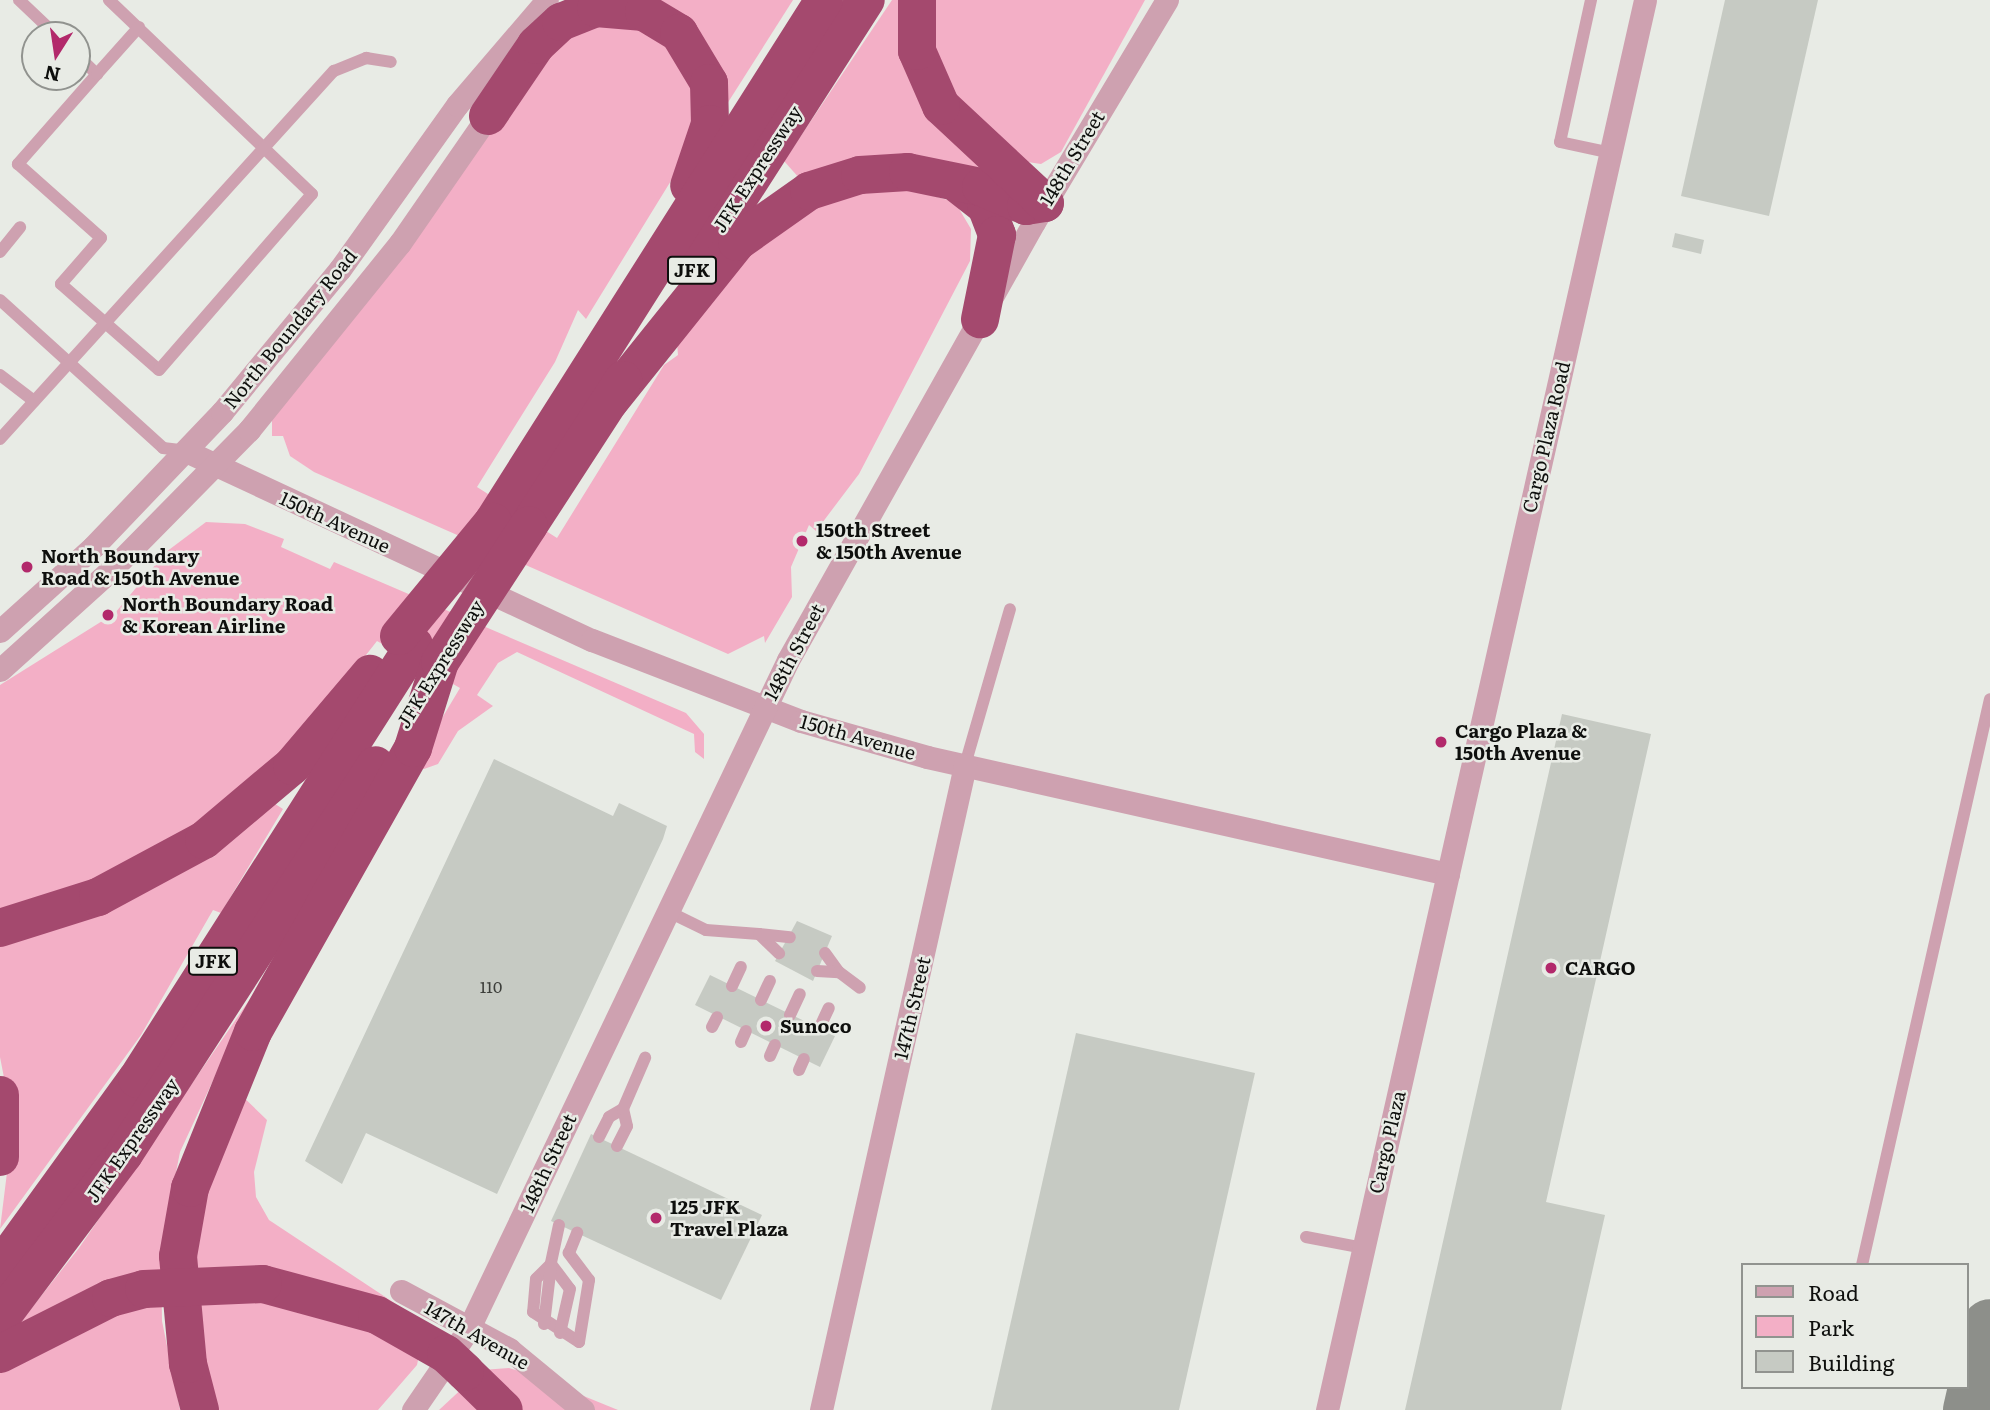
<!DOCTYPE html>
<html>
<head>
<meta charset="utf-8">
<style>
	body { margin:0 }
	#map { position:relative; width:1990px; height:1410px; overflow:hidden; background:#e8ebe5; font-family:Literata,serif }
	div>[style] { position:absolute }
	.green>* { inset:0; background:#f3afc6 }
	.taxiway>* { height:56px; margin:-28px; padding:0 28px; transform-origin:28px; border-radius:28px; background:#8d8f8a }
	.building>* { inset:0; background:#c6cac3 }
	.lane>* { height:12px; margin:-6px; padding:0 6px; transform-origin:6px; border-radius:6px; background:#cea1b0 }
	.street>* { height:23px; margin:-11.5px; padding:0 11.5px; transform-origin:11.5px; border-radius:11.5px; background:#cea1b0 }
	.highway>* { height:38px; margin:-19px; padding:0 19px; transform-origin:19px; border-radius:19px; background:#a4496e }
	.highway-bridge>* { height:38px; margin:-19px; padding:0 19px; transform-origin:19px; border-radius:19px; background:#a4496e }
	.dots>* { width:19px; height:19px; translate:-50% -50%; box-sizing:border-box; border:4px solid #e8ebe5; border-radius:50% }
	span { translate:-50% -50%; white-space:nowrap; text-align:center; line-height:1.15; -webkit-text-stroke:5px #e8ebe5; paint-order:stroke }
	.number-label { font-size:16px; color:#3c3e3a }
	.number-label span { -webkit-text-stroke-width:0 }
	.shield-label span { padding:2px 5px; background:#e8ebe5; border:2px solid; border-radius:5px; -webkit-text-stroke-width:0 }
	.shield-label { font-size:18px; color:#0e0f0d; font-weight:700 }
	.street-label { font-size:19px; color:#0e0f0d }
	.poi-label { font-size:19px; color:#0e0f0d; font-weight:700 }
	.left { translate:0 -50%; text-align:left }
	.legend { position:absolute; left:1741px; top:1263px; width:228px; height:126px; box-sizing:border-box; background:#e8ebe5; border:2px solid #91938f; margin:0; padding:9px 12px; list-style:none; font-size:21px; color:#0e0f0d }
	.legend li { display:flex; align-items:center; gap:14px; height:35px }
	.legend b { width:35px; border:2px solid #91938f }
	.north { position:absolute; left:21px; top:21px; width:70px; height:70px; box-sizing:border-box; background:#e8ebe5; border:2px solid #91938f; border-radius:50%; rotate:192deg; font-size:19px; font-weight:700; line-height:28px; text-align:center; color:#0e0f0d }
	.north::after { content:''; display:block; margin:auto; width:24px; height:32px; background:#b2296b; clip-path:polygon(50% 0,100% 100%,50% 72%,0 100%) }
</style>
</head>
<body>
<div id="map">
	<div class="green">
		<i style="clip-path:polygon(648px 0,793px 0,720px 115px)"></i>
		<i style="clip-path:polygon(892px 0,906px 0,1005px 184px,800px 179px,784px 161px)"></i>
		<i style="clip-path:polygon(926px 0,1145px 0,1061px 152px,1041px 164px,1014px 160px,936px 81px)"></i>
		<i style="clip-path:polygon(616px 20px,662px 35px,691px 72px,695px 122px,677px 171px,586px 319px,578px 310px,555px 362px,477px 487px,557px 538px,664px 365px,678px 355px,677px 343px,781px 218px,890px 184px,955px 202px,971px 229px,970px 261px,859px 474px,816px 531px,809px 525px,791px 567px,792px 597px,765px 643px,764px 636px,728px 654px,314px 472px,290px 456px,283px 436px,272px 436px,272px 419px,287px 395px,546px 44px)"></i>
		<i style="clip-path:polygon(206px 522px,245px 524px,284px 539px,281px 547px,330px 569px,334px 562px,686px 713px,704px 734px,704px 759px,695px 752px,694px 734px,517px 652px,498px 663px,477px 695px,493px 706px,458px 731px,438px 764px,424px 769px,414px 765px,460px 688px,377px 641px,311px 725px,245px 789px,182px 835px,99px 880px,0 910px,0 685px,115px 613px,166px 552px)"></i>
		<i style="clip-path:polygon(272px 802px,283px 809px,221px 913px,213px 910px,141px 1035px,0 1229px,13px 1124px,0 1057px,0 942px,215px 856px,213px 847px)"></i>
		<i style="clip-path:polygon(252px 996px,180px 1152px,161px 1248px,162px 1321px,180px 1410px,0 1410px,0 1348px,79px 1248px)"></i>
		<i style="clip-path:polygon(236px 1090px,267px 1120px,254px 1172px,256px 1197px,269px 1220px,402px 1308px,421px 1346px,417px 1365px,378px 1410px,209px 1410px,186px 1235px)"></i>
		<i style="clip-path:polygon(509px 1368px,532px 1375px,618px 1410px,439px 1410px,482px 1370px)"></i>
	</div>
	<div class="taxiway">
		<i style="left:1971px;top:1410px;width:85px;rotate:-77.1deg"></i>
	</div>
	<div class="building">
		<i style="clip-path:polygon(1725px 0,1818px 0,1769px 216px,1681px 196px)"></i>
		<i style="clip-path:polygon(1675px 233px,1704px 240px,1701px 254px,1672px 247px)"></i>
		<i style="clip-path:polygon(1562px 714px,1651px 734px,1546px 1202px,1605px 1215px,1561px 1410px,1405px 1410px)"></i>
		<i style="clip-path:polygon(494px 759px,613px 816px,619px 803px,667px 826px,663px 839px,497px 1194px,366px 1133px,342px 1184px,305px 1161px)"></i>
		<i style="clip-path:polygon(797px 921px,832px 936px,813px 981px,775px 961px)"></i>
		<i style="clip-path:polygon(710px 975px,835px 1036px,820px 1067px,695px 1005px)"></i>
		<i style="clip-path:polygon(1076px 1033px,1255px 1073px,1179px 1410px,991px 1410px)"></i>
		<i style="clip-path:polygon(591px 1134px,762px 1215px,721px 1300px,551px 1221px)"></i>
	</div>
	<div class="lane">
		<i style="left:19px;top:0;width:51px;rotate:43.4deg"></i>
		<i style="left:1591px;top:0;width:145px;rotate:102.3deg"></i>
		<i style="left:1560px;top:142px;width:52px;rotate:12.2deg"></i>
		<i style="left:77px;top:55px;width:28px;rotate:44deg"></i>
		<i style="left:97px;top:74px;width:120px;rotate:131.3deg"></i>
		<i style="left:18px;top:164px;width:111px;rotate:41.7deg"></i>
		<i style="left:101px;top:238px;width:61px;rotate:131deg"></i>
		<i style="left:61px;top:284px;width:130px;rotate:41.3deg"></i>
		<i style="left:159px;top:370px;width:233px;rotate:-49deg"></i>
		<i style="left:312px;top:194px;width:281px;rotate:-136.3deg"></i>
		<i style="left:97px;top:74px;width:63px;rotate:-48.2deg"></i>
		<i style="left:0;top:252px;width:32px;rotate:-51deg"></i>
		<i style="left:0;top:300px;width:220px;rotate:42.2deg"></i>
		<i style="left:163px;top:448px;width:23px;rotate:7deg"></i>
		<i style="left:0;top:375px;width:43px;rotate:37.4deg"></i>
		<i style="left:0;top:439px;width:497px;rotate:-47.8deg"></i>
		<i style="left:334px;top:71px;width:35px;rotate:-22deg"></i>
		<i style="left:366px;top:58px;width:25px;rotate:9deg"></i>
		<i style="left:965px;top:765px;width:162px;rotate:-73.9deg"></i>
		<i style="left:667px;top:911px;width:43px;rotate:26deg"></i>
		<i style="left:706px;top:930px;width:53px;rotate:4.3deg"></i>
		<i style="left:759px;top:934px;width:28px;rotate:44deg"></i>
		<i style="left:759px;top:934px;width:31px;rotate:6deg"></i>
		<i style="left:825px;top:953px;width:24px;rotate:54deg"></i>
		<i style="left:817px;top:971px;width:22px;rotate:3deg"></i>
		<i style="left:839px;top:972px;width:26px;rotate:37deg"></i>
		<i style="left:732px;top:986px;width:21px;rotate:-65deg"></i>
		<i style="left:761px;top:1000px;width:21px;rotate:-65deg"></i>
		<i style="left:790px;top:1015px;width:23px;rotate:-65deg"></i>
		<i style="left:712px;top:1027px;width:11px;rotate:-63deg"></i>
		<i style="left:819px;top:1029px;width:23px;rotate:-65deg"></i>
		<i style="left:741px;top:1042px;width:12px;rotate:-66deg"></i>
		<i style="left:770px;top:1056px;width:12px;rotate:-66deg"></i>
		<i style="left:799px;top:1070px;width:12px;rotate:-66deg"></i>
		<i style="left:599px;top:1137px;width:22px;rotate:-63deg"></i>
		<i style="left:609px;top:1117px;width:16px;rotate:-30deg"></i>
		<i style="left:617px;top:1146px;width:22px;rotate:-63deg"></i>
		<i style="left:627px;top:1126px;width:17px;rotate:-103deg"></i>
		<i style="left:623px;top:1109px;width:56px;rotate:-66.7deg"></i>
		<i style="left:559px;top:1225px;width:40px;rotate:102deg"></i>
		<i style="left:551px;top:1264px;width:21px;rotate:135deg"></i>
		<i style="left:536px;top:1279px;width:33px;rotate:95deg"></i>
		<i style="left:533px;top:1312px;width:55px;rotate:33.1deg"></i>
		<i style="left:579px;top:1342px;width:63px;rotate:-80.8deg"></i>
		<i style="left:589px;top:1280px;width:34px;rotate:-127deg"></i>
		<i style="left:569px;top:1253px;width:22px;rotate:-68deg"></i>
		<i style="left:1306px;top:1237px;width:58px;rotate:10.9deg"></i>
		<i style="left:551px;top:1264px;width:31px;rotate:53deg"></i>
		<i style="left:570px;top:1289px;width:45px;rotate:102.8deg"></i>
		<i style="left:1862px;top:1265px;width:580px;rotate:-77.26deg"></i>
		<i style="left:544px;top:1324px;width:59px;rotate:-83.2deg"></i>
	</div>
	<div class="street">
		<i style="left:186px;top:451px;width:448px;rotate:25deg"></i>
		<i style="left:592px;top:640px;width:224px;rotate:21.2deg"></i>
		<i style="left:801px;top:721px;width:131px;rotate:15.9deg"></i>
		<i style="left:927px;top:757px;width:534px;rotate:12.66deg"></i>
		<i style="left:0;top:631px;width:125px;rotate:-42.1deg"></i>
		<i style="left:93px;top:547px;width:187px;rotate:-46.3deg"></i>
		<i style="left:222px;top:412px;width:185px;rotate:-50.5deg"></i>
		<i style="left:340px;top:269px;width:201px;rotate:-54.5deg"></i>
		<i style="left:457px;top:105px;width:138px;rotate:-49.4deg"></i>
		<i style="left:0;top:670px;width:152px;rotate:-42.1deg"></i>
		<i style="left:113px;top:568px;width:194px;rotate:-45.4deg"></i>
		<i style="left:249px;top:430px;width:240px;rotate:-51.1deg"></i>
		<i style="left:400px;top:243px;width:155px;rotate:-55.3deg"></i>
		<i style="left:401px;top:1291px;width:123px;rotate:28.2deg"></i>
		<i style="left:509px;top:1349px;width:96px;rotate:39.5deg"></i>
		<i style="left:413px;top:1410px;width:97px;rotate:-55.5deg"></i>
		<i style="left:468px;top:1330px;width:742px;rotate:-64.47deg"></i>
		<i style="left:788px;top:660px;width:502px;rotate:-60.68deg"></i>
		<i style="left:1034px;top:222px;width:259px;rotate:-59.1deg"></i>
		<i style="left:821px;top:1410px;width:661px;rotate:-77.41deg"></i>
		<i style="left:1327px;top:1410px;width:1445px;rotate:-77.29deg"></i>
	</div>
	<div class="highway">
		<i style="left:488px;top:116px;width:86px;rotate:-55.9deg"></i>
		<i style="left:536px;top:45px;width:34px;rotate:-43deg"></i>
		<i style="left:561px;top:22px;width:38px;rotate:-22deg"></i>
		<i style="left:596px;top:8px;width:48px;rotate:4.8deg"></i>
		<i style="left:644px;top:12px;width:41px;rotate:31deg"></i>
		<i style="left:679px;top:33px;width:58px;rotate:59deg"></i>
		<i style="left:709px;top:83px;width:41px;rotate:88.6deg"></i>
		<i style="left:710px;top:124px;width:65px;rotate:108.7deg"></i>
		<i style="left:959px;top:185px;width:34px;rotate:38deg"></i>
		<i style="left:986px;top:206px;width:31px;rotate:69deg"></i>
		<i style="left:997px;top:235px;width:86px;rotate:101.4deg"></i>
		<i style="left:702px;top:255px;width:303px;rotate:-57.3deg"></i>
		<i style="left:609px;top:402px;width:205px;rotate:-51.3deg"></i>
		<i style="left:737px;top:242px;width:88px;rotate:-35.3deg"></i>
		<i style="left:809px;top:191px;width:53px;rotate:-17.4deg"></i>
		<i style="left:860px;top:175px;width:48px;rotate:-3.6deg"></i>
		<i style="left:908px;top:172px;width:75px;rotate:11.6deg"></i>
		<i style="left:981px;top:187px;width:49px;rotate:22.9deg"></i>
		<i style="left:1026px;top:206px;width:19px;rotate:-9deg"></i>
		<i style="left:1045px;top:203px;width:142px;rotate:-137deg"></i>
		<i style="left:941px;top:106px;width:60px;rotate:-113.6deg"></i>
		<i style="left:917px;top:51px;width:51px;rotate:-90deg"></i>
		<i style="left:493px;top:522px;width:618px;rotate:-57.62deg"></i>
		<i style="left:529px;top:525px;width:173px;rotate:-57deg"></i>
		<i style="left:0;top:928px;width:103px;rotate:-17.6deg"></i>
		<i style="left:98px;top:897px;width:120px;rotate:-28.3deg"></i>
		<i style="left:204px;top:840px;width:115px;rotate:-40.1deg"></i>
		<i style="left:292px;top:766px;width:121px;rotate:-49.7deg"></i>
		<i style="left:0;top:1095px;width:62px;rotate:90deg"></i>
		<i style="left:0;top:1268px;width:233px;rotate:-54.1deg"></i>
		<i style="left:137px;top:1079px;width:515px;rotate:-57.45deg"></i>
		<i style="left:263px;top:1284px;width:118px;rotate:15.2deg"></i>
		<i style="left:377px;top:1315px;width:79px;rotate:29.5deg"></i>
		<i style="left:0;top:1319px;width:206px;rotate:-53.1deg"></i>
		<i style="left:124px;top:1154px;width:463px;rotate:-57.1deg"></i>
		<i style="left:0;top:1354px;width:124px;rotate:-26.8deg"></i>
		<i style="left:111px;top:1298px;width:34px;rotate:-15deg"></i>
		<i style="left:465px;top:1372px;width:54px;rotate:44.3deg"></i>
		<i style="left:200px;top:1410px;width:48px;rotate:-104.6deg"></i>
		<i style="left:188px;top:1364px;width:108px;rotate:-95.3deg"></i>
		<i style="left:178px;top:1256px;width:69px;rotate:-80deg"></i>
		<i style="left:190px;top:1188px;width:168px;rotate:-68deg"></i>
		<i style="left:253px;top:1032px;width:326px;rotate:-60.6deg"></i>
		<i style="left:413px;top:748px;width:90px;rotate:-72.6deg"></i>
	</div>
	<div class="highway-bridge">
		<i style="left:399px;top:636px;width:148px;rotate:-50.5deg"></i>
		<i style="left:440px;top:662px;width:163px;rotate:-57deg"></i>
		<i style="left:144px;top:1289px;width:119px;rotate:-2.4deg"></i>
		<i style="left:446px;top:1354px;width:26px;rotate:43deg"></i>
	</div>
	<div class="dots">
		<i style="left:802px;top:541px;background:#b2296b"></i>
		<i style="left:27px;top:567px;background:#b2296b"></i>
		<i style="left:108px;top:615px;background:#b2296b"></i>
		<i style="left:1441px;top:742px;background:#b2296b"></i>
		<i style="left:1551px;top:968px;background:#b2296b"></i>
		<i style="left:766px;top:1026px;background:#b2296b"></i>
		<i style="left:656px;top:1218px;background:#b2296b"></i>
	</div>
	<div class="number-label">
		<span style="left:491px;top:986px">110</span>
	</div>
	<div class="shield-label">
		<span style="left:692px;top:270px">JFK</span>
		<span style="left:213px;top:961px">JFK</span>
	</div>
	<div class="street-label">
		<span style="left:1072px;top:158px;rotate:-59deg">148th Street</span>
		<span style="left:757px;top:169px;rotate:-57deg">JFK Expressway</span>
		<span style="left:290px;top:329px;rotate:-51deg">North Boundary Road</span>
		<span style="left:1546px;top:437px;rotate:-77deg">Cargo Plaza Road</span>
		<span style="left:335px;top:522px;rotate:25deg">150th Avenue</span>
		<span style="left:794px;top:652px;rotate:-62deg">148th Street</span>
		<span style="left:440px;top:664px;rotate:-58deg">JFK Expressway</span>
		<span style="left:858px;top:737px;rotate:16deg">150th Avenue</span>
		<span style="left:912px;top:1008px;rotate:-77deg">147th Street</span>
		<span style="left:132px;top:1140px;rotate:-55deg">JFK Expressway</span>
		<span style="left:1387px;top:1142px;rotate:-77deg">Cargo Plaza</span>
		<span style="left:548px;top:1163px;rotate:-65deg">148th Street</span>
		<span style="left:477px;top:1335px;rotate:30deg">147th Avenue</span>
	</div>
	<div class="poi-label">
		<span class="left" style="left:816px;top:541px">150th Street<br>&amp; 150th Avenue</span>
		<span class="left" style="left:41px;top:567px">North Boundary<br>Road &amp; 150th Avenue</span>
		<span class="left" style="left:122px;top:615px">North Boundary Road<br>&amp; Korean Airline</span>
		<span class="left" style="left:1455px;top:742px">Cargo Plaza &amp;<br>150th Avenue</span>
		<span class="left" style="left:1565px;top:968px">CARGO</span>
		<span class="left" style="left:780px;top:1026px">Sunoco</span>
		<span class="left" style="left:670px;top:1218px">125 JFK<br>Travel Plaza</span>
	</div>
	<ul class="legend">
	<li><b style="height:9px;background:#cea1b0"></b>Road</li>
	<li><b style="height:19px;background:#f3afc6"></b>Park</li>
	<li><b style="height:19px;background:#c6cac3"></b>Building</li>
	</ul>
	<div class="north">N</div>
</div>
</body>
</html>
